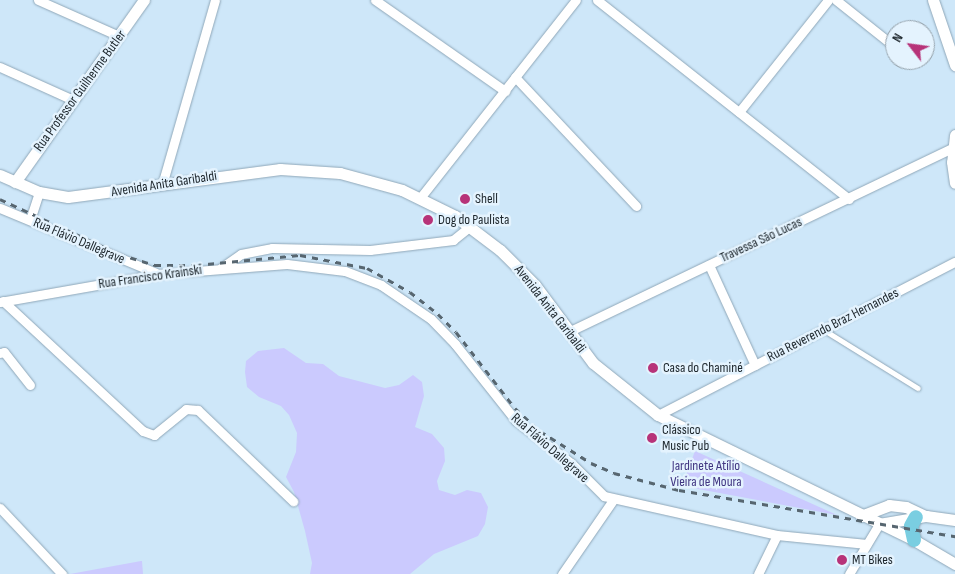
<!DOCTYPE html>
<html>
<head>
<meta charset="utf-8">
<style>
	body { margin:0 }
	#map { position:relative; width:955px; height:574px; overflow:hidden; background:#cee7f9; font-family:"Sofia Sans Condensed",sans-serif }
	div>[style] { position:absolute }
	.green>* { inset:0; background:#cbcafe }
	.roads { filter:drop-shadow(0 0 1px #8fa7b8) drop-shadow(0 0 1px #8fa7b8) }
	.lane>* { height:4.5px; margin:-2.25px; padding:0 2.25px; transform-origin:2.25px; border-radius:2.25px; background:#fff }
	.street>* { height:9px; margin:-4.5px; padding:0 4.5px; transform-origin:4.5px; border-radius:4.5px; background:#fff }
	.secondary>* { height:11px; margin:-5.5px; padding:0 5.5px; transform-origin:5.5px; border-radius:5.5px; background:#fff }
	.primary>* { height:14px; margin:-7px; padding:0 7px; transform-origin:7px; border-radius:7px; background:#7acee1 }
	.rail>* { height:3px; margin-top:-1.5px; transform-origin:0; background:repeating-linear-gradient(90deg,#576670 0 6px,transparent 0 12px) }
	.dots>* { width:14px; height:14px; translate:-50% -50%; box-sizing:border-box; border:2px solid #e4f3fe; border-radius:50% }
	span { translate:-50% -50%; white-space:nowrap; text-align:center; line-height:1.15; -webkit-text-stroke:5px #e4f3fe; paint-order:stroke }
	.street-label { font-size:14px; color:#1c252b }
	.poi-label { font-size:14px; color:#1c252b }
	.left { translate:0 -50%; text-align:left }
	.park-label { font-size:14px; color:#413682 }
	.north { position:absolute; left:885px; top:20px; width:50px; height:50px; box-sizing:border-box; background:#e4f3fe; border:1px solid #94a1aa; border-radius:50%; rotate:300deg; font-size:14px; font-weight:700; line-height:20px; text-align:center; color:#1c252b }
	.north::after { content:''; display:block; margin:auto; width:18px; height:22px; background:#b73379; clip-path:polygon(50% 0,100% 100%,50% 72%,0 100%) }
</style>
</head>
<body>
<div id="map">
	<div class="green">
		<i style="clip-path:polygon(284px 348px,306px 363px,323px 364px,339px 376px,385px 388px,399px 385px,413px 375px,422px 382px,424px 396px,415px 427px,432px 434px,444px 448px,445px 461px,437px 481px,439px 490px,455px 495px,467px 490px,481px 493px,488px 507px,485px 524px,478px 536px,434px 554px,410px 574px,310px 574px,312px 563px,305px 531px,294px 492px,286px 477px,296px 452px,297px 433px,289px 415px,281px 406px,259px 397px,247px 387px,245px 372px,246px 361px,258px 351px)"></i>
		<i style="clip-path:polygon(695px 451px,837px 515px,682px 486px)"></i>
		<i style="clip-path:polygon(142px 561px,143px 574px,70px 574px,141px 561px)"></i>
	</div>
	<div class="roads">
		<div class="lane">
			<i style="left:826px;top:331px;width:108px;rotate:31.8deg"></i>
		</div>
		<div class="street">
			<i style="left:38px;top:0;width:89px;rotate:24deg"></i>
			<i style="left:375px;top:0;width:159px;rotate:35deg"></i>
			<i style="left:597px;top:0;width:321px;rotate:38.3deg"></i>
			<i style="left:836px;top:0;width:75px;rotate:38.5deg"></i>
			<i style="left:0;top:67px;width:80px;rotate:24.3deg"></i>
			<i style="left:515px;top:77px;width:177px;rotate:46.8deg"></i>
			<i style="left:739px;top:112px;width:143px;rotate:-51.5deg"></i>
			<i style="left:162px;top:185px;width:192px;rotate:-74deg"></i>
			<i style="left:420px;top:198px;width:252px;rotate:-51.8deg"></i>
			<i style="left:0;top:208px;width:169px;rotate:22.6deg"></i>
			<i style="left:30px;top:220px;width:29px;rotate:-72deg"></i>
			<i style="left:709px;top:265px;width:110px;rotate:65.3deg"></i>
			<i style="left:221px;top:268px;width:24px;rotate:-35deg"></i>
			<i style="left:241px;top:254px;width:32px;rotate:-11deg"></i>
			<i style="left:272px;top:248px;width:98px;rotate:1.2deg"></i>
			<i style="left:370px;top:250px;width:84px;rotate:-6.9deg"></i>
			<i style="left:453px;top:240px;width:22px;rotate:-39deg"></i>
			<i style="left:3px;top:301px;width:191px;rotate:42.9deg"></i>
			<i style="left:143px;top:431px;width:12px;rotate:20deg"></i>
			<i style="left:154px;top:435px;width:41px;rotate:-39.1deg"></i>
			<i style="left:186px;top:409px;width:12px;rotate:5deg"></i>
			<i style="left:198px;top:410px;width:132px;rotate:43.8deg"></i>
			<i style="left:0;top:302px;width:160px;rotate:-10deg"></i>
			<i style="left:158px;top:274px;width:129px;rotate:-4.4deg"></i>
			<i style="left:287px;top:264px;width:58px;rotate:6.9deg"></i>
			<i style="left:345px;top:271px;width:39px;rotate:21deg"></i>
			<i style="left:381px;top:285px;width:60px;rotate:34.2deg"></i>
			<i style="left:431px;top:319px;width:35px;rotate:46deg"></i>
			<i style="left:455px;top:344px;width:98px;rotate:51.6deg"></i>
			<i style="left:516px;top:421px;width:69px;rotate:37.4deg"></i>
			<i style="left:571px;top:463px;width:47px;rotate:45deg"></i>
			<i style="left:604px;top:496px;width:177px;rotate:12.7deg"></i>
			<i style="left:777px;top:535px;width:90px;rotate:5.7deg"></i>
			<i style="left:568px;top:332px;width:428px;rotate:-25.6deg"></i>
			<i style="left:0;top:353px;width:4px;rotate:-14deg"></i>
			<i style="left:4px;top:352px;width:42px;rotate:51.8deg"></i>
			<i style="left:658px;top:415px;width:334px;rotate:-27.3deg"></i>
			<i style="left:0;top:508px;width:91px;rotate:46.8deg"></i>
			<i style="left:562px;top:574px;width:90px;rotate:-55.4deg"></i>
			<i style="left:758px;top:574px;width:43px;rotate:-64deg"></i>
			<i style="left:849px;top:574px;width:58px;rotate:-59deg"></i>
		</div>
		<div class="secondary">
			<i style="left:933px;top:0;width:69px;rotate:71.3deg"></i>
			<i style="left:955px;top:135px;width:27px;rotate:96deg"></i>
			<i style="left:952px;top:162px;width:21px;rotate:82deg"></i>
			<i style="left:0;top:175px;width:43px;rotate:23.6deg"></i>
			<i style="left:39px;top:192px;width:29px;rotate:10deg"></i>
			<i style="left:68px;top:197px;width:214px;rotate:-7.5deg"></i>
			<i style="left:280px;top:169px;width:60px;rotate:3.8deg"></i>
			<i style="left:340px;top:173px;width:64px;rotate:15.3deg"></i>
			<i style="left:402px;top:190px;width:59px;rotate:26.1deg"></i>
			<i style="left:455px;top:216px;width:56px;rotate:37.1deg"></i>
			<i style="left:500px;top:250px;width:49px;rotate:45deg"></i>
			<i style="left:535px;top:285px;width:97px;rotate:53.4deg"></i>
			<i style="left:593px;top:363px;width:83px;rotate:38.7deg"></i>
			<i style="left:658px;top:415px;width:285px;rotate:26deg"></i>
			<i style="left:914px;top:540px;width:48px;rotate:30.3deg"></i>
			<i style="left:15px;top:182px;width:223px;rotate:-54.7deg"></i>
			<i style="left:861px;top:516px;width:30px;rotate:-21deg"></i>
			<i style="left:889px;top:505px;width:17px;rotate:7deg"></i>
			<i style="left:906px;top:507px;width:21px;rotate:25deg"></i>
			<i style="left:879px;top:524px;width:48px;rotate:-9.7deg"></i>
			<i style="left:926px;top:516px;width:29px;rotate:8deg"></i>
		</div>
		<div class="primary">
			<i style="left:914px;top:540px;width:14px;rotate:-102deg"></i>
			<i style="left:911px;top:526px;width:10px;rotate:-61deg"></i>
		</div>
	</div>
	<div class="rail">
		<i style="left:0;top:199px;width:131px;rotate:24.8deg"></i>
		<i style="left:119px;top:254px;width:38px;rotate:17deg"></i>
		<i style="left:155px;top:265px;width:41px"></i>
		<i style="left:196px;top:265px;width:104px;rotate:-5.5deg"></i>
		<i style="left:300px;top:255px;width:68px;rotate:11deg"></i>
		<i style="left:367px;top:268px;width:49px;rotate:29.2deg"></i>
		<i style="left:410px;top:292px;width:36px;rotate:38deg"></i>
		<i style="left:438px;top:314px;width:25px;rotate:45deg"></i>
		<i style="left:456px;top:332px;width:96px;rotate:52.2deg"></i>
		<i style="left:515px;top:408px;width:34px;rotate:43deg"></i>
		<i style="left:540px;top:431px;width:60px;rotate:32.1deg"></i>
		<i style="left:591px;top:463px;width:25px;rotate:23deg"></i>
		<i style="left:614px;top:473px;width:67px;rotate:14.7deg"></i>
		<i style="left:679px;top:490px;width:280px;rotate:9.5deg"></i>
	</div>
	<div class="dots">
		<i style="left:465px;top:199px;background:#b73379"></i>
		<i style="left:428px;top:220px;background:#b73379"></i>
		<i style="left:653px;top:368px;background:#b73379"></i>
		<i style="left:652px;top:438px;background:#b73379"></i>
		<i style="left:842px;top:560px;background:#b73379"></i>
	</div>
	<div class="street-label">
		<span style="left:80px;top:91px;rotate:-54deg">Rua Professor Guilherme Butler</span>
		<span style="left:164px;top:184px;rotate:-9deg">Avenida Anita Garibaldi</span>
		<span style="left:761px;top:240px;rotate:-25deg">Travessa São Lucas</span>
		<span style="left:79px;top:241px;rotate:23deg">Rua Flávio Dallegrave</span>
		<span style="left:150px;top:277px;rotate:-8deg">Rua Francisco Krainski</span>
		<span style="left:550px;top:309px;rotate:52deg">Avenida Anita Garibaldi</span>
		<span style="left:833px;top:325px;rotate:-27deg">Rua Reverendo Braz Hernandes</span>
		<span style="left:550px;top:448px;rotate:41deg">Rua Flávio Dallegrave</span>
	</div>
	<div class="poi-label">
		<span class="left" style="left:475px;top:199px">Shell</span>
		<span class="left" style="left:438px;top:220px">Dog do Paulista</span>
		<span class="left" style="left:663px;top:368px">Casa do Chaminé</span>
		<span class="left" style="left:662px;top:438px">Clássico<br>Music Pub</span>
		<span class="left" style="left:852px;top:560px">MT Bikes</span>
	</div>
	<div class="park-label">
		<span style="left:706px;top:474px">Jardinete Atílio<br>Vieira de Moura</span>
	</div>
	<div class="north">N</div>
</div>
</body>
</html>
